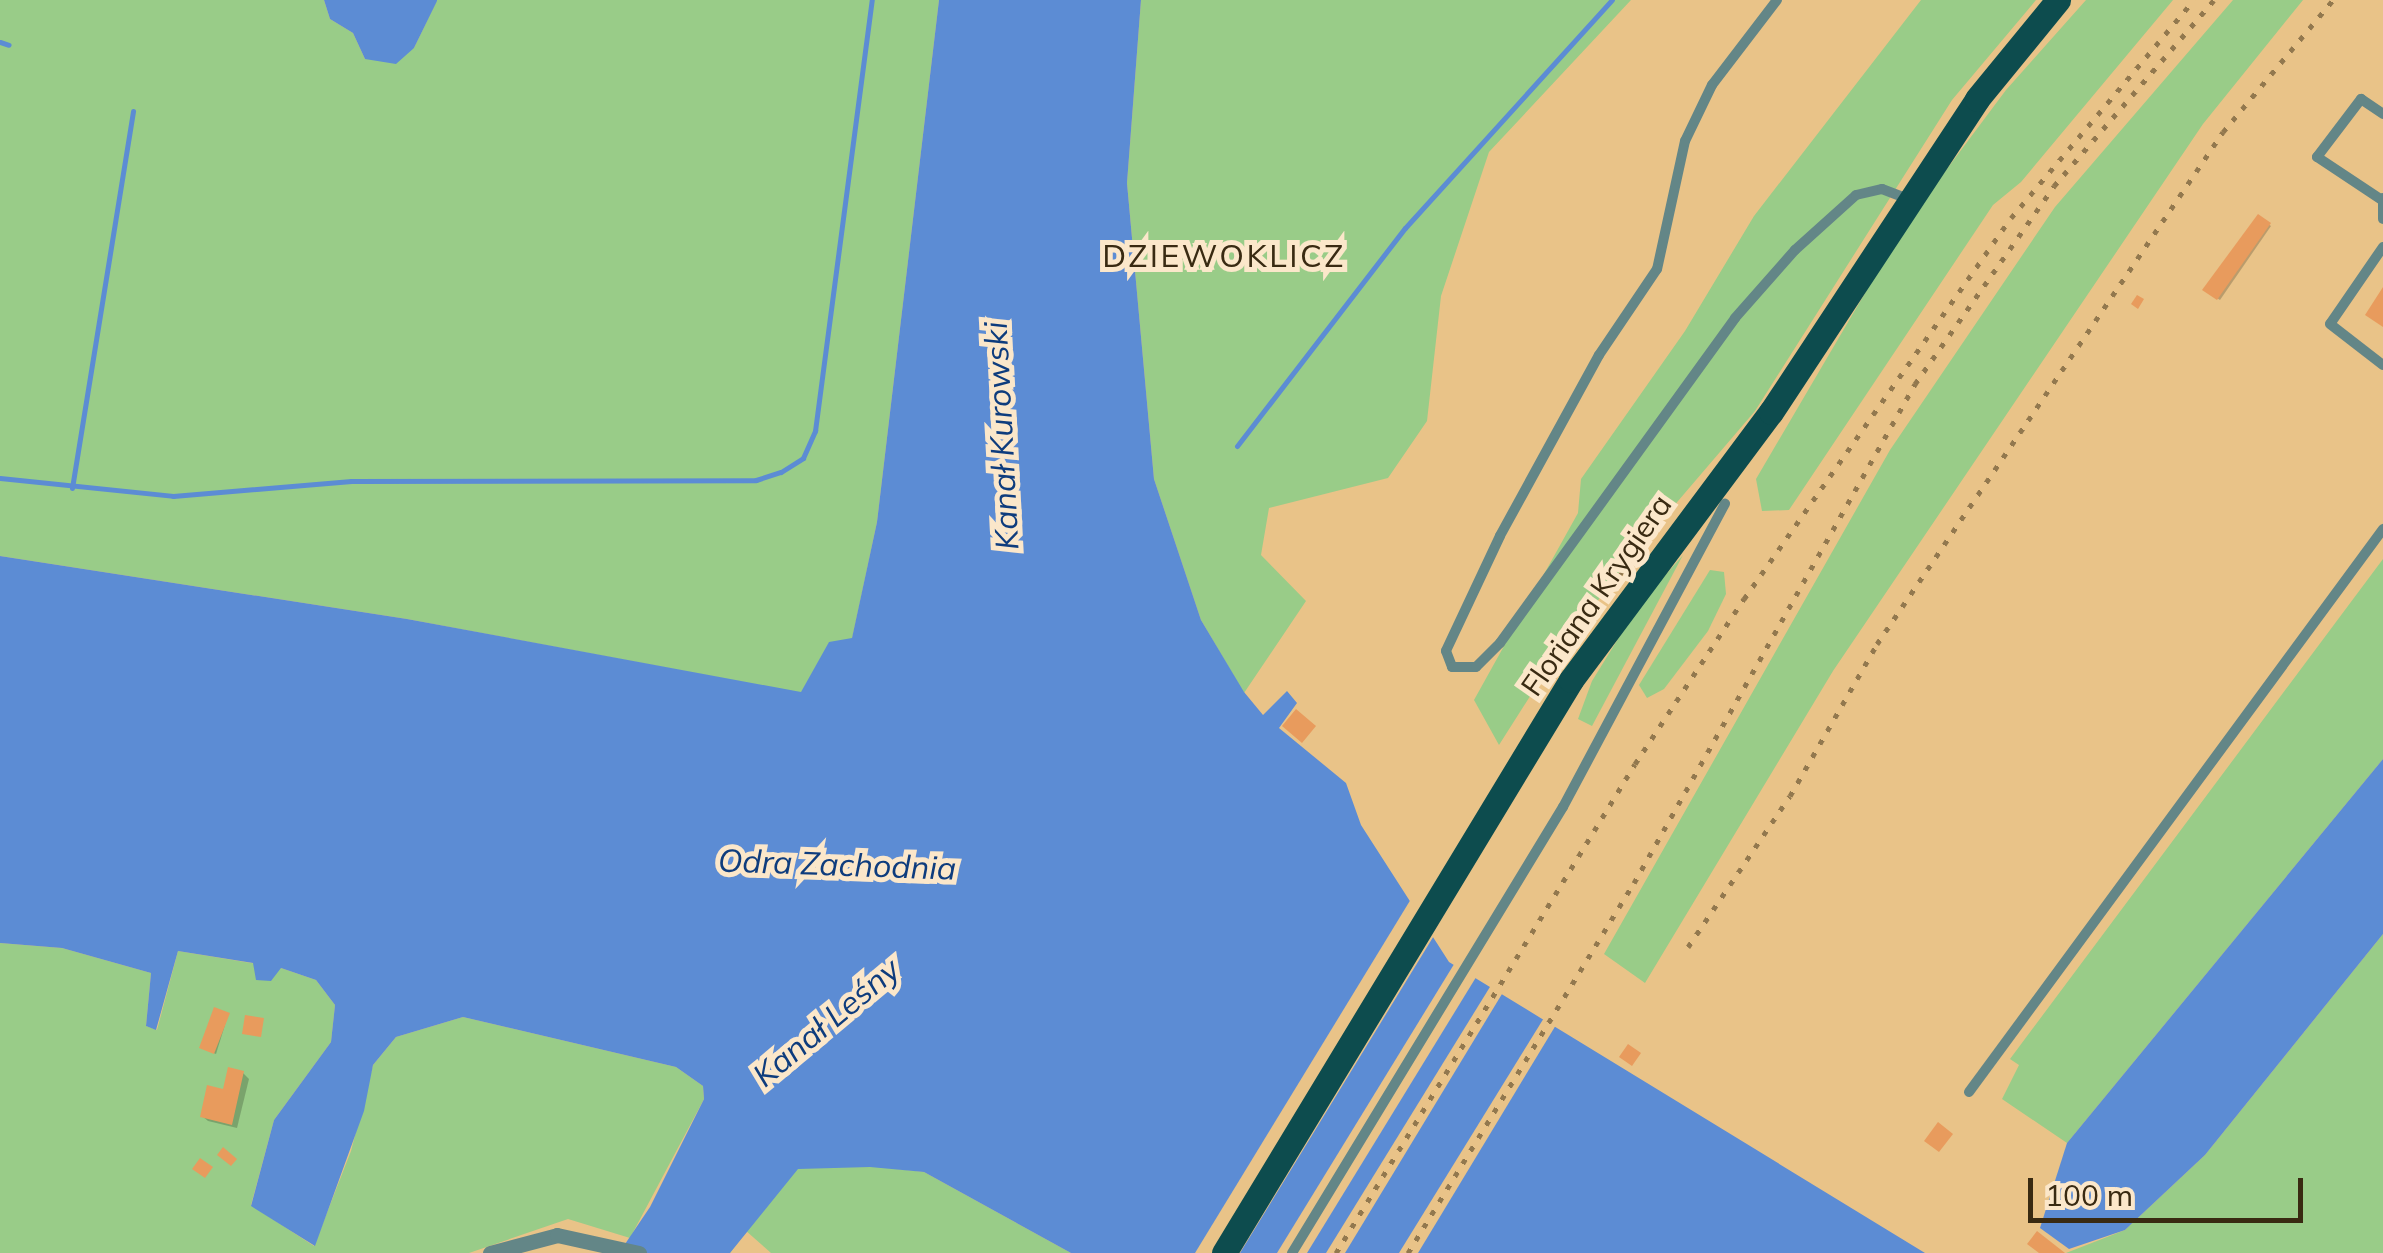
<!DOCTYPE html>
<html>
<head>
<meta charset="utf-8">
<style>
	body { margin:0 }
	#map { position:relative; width:2383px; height:1253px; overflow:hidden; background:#e9c388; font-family:Mulish,sans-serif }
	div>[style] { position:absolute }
	.green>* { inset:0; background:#9c8 }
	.water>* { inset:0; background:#5c8cd4 }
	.pier>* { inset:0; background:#e9c388 }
	.shadow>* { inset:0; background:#0003 }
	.stream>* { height:5px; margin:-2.5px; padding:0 2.5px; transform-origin:2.5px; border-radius:2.5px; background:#5c8cd4 }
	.building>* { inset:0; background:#e89b5d }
	.path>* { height:4px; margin-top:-2px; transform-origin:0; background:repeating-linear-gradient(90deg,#92774e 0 8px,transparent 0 13px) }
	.service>* { height:10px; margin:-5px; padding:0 5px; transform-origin:5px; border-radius:5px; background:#638687 }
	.pedestrian>* { height:15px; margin:-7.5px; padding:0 7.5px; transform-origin:7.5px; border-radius:7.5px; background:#638687 }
	.primary>* { height:25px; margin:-12.5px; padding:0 12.5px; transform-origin:12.5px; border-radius:12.5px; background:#0d4c4e }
	.rail>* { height:5px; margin-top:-2.5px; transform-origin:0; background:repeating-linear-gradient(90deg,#92784e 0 5px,transparent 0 15px) }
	span { translate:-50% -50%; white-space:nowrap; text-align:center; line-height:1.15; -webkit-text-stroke:10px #fbe7ca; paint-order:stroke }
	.street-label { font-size:30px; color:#392a12 }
	.neighbourhood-label { font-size:32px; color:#392a12; letter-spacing:2.5px }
	.water-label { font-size:32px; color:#0e3c7d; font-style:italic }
	.scale { position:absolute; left:2028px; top:1178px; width:275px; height:45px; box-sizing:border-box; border:5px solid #392a12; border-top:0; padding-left:12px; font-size:30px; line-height:35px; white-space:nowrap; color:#392a12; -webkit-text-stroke:8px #fbe7ca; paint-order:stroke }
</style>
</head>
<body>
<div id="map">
	<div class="green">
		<i style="clip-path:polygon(0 0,324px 0,330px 19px,353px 33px,365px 59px,414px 48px,437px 0,939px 0,877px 522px,852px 639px,829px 643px,801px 693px,407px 619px,0 556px)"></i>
		<i style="clip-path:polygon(1141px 0,1631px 0,1489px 152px,1441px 296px,1427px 421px,1388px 478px,1269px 508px,1261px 555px,1306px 601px,1244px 693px,1201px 620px,1154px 479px,1127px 183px)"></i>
		<i style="clip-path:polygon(1921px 0,2036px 0,1952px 100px,1755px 411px,1637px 549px,1555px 657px,1499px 745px,1474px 700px,1578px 513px,1581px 479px,1685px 331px,1754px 216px)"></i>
		<i style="clip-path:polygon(2086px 0,2173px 0,2021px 182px,1993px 205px,1789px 510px,1762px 511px,1756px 479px,1905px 225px,2006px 90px)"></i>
		<i style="clip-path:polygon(2233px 0,2303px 0,2203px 124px,1833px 671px,1645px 983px,1604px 954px,1890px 450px,2055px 207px)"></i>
		<i style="clip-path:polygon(1683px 555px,1592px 726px,1578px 719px,1592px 681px,1639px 605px)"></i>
		<i style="clip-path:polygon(2383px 559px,2383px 759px,2067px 1143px,2002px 1099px,2019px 1065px,2010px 1059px)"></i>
		<i style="clip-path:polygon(1710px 570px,1724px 572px,1726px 594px,1708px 631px,1664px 689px,1647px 698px,1639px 685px)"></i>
		<i style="clip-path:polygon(2383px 934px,2383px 1253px,2066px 1253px,2125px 1230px,2205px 1155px)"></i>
		<i style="clip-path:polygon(0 943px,62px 948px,151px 973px,146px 1026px,157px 1030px,178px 951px,281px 968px,316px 980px,335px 1005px,331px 1042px,274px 1120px,251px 1205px,314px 1246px,351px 1151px,373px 1065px,396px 1037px,463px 1017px,676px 1067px,703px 1086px,704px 1099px,630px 1238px,568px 1219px,469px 1253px,0 1253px)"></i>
		<i style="clip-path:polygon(781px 1156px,924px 1172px,1071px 1253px,771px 1253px,745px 1230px,730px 1253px,734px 1210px)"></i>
	</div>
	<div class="water">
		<i style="clip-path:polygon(324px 0,437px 0,437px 1px,414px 48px,396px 64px,365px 59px,353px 33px,330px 19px)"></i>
		<i style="clip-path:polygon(939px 0,1141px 0,1127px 183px,1154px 479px,1201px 620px,1244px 692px,1263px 715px,1287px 691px,1297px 703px,1279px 728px,1346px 783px,1361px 825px,1449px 962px,1925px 1253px,1071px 1253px,924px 1172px,870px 1167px,798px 1169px,730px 1253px,619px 1253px,650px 1207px,704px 1099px,703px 1086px,676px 1067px,463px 1017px,396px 1037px,373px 1065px,364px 1111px,315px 1246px,251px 1206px,274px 1120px,331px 1042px,335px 1005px,316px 980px,281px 968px,271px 981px,256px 980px,253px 963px,178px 951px,156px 1030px,146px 1026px,151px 973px,62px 948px,0 943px,0 556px,407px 619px,801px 692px,829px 642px,852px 638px,877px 522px)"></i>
		<i style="clip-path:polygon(2383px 759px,2383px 934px,2205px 1155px,2125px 1230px,2069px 1249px,2040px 1228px,2067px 1143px)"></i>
	</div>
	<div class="pier">
		<i style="clip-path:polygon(1411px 899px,1435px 934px,1240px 1253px,1195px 1253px)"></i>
		<i style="clip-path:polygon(1456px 961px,1478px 974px,1307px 1253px,1277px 1253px)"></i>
		<i style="clip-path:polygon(1493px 982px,1505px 989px,1345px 1253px,1326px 1253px)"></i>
		<i style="clip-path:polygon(1547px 1013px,1559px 1020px,1418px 1253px,1399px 1253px)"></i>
	</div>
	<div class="shadow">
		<i style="clip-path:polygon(2258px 217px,2271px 226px,2220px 300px,2205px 290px)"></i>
		<i style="clip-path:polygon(228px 1015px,216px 1054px,204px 1049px)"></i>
		<i style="clip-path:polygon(243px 1073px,249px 1079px,237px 1128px,208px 1121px,202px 1116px)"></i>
	</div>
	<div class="stream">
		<i style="left:0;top:42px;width:9px;rotate:18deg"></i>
		<i style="left:1237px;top:446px;width:275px;rotate:-52.4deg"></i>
		<i style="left:1405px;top:228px;width:308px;rotate:-47.8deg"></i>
		<i style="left:0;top:478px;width:174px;rotate:5.9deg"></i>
		<i style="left:173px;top:496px;width:179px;rotate:-4.8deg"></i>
		<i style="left:351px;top:481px;width:405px;rotate:-0.1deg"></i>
		<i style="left:756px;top:480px;width:26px;rotate:-18deg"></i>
		<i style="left:781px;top:472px;width:26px;rotate:-32deg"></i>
		<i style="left:803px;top:458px;width:30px;rotate:-66deg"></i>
		<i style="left:815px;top:431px;width:435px;rotate:-82.5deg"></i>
		<i style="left:72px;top:488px;width:382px;rotate:-80.8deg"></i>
	</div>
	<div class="building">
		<i style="clip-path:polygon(2258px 214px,2271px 223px,2217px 300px,2202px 290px)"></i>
		<i style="clip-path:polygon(2383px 287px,2383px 327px,2365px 315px)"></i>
		<i style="clip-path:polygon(2137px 295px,2144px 299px,2138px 309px,2131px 304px)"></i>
		<i style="clip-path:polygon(1296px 709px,1316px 726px,1302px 743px,1282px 726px)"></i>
		<i style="clip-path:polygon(214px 1007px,230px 1013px,214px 1054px,199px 1048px)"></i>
		<i style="clip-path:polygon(245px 1015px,264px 1018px,261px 1037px,242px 1034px)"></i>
		<i style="clip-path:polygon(1628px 1044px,1641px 1053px,1632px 1066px,1619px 1057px)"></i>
		<i style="clip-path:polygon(228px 1067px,244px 1071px,232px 1125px,200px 1117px,207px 1085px,223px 1089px)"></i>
		<i style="clip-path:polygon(1938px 1122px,1953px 1134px,1939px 1152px,1924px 1141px)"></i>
		<i style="clip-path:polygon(223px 1147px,237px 1159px,231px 1166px,217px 1155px)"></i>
		<i style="clip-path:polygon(200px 1158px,213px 1167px,205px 1178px,192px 1169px)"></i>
		<i style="clip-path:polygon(2037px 1231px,2065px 1253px,2039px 1253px,2027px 1244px)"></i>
	</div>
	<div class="path">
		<i style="left:1603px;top:598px;width:45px;rotate:-53.1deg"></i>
	</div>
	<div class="service">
		<i style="left:1777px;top:0;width:107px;rotate:127.4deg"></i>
		<i style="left:1712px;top:85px;width:62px;rotate:115.7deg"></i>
		<i style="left:1685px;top:141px;width:131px;rotate:102.3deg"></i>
		<i style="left:1657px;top:269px;width:104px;rotate:124deg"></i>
		<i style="left:1599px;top:355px;width:206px;rotate:118.7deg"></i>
		<i style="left:1500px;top:536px;width:127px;rotate:115.2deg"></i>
		<i style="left:1446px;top:651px;width:17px;rotate:69deg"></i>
		<i style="left:1452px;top:667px;width:24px"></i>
		<i style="left:1476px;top:667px;width:34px;rotate:-45deg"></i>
		<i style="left:1500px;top:643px;width:401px;rotate:-54.1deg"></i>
		<i style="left:1735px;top:318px;width:91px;rotate:-48.6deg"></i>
		<i style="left:1795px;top:250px;width:82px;rotate:-42deg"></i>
		<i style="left:1856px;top:195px;width:27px;rotate:-13deg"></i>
		<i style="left:1882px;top:189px;width:28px;rotate:21deg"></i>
		<i style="left:2383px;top:198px;width:21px;rotate:90deg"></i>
		<i style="left:2382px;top:200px;width:78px;rotate:-146.5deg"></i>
		<i style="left:2317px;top:157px;width:73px;rotate:-52.8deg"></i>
		<i style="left:2361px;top:99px;width:27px;rotate:34deg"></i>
		<i style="left:2383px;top:247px;width:93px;rotate:124.5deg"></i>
		<i style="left:2330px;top:324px;width:67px;rotate:37.7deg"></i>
		<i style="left:1969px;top:1092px;width:699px;rotate:-53.67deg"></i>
		<i style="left:1292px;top:1253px;width:522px;rotate:-58.72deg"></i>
		<i style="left:1563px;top:807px;width:344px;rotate:-61.9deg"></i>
	</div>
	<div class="pedestrian">
		<i style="left:490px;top:1253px;width:69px;rotate:-15deg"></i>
		<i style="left:557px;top:1235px;width:84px;rotate:12.4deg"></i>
	</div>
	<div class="primary">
		<i style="left:1224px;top:1253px;width:670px;rotate:-58.8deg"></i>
		<i style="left:1571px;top:680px;width:334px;rotate:-53.3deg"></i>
		<i style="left:1771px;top:412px;width:375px;rotate:-56.6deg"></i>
		<i style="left:1977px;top:99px;width:128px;rotate:-50.7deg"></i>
	</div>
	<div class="rail">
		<i style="left:1688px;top:947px;width:182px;rotate:-56deg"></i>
		<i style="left:1790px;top:796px;width:175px;rotate:-60.2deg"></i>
		<i style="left:1877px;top:644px;width:618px;rotate:-55.95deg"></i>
		<i style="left:2223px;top:132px;width:172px;rotate:-50.2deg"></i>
		<i style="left:1336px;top:1253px;width:573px;rotate:-58.56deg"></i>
		<i style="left:1635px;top:764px;width:198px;rotate:-56.6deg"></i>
		<i style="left:1744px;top:599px;width:465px;rotate:-55deg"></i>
		<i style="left:2011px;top:218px;width:285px;rotate:-50deg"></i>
		<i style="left:1408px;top:1253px;width:434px;rotate:-58.6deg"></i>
		<i style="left:1634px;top:883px;width:573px;rotate:-60.61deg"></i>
		<i style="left:1915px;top:384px;width:242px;rotate:-54.9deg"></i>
		<i style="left:2054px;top:186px;width:245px;rotate:-49.3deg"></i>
	</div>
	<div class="street-label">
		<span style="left:1596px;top:595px;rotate:-55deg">Floriana Krygiera</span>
	</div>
	<div class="neighbourhood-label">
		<span style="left:1224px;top:255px">DZIEWOKLICZ</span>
	</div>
	<div class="water-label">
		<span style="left:1001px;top:436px;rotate:-93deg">Kanał Kurowski</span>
		<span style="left:837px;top:864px;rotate:2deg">Odra Zachodnia</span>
		<span style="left:826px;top:1022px;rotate:-40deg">Kanał Leśny</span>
	</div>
	<div class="scale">100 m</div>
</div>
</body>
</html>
